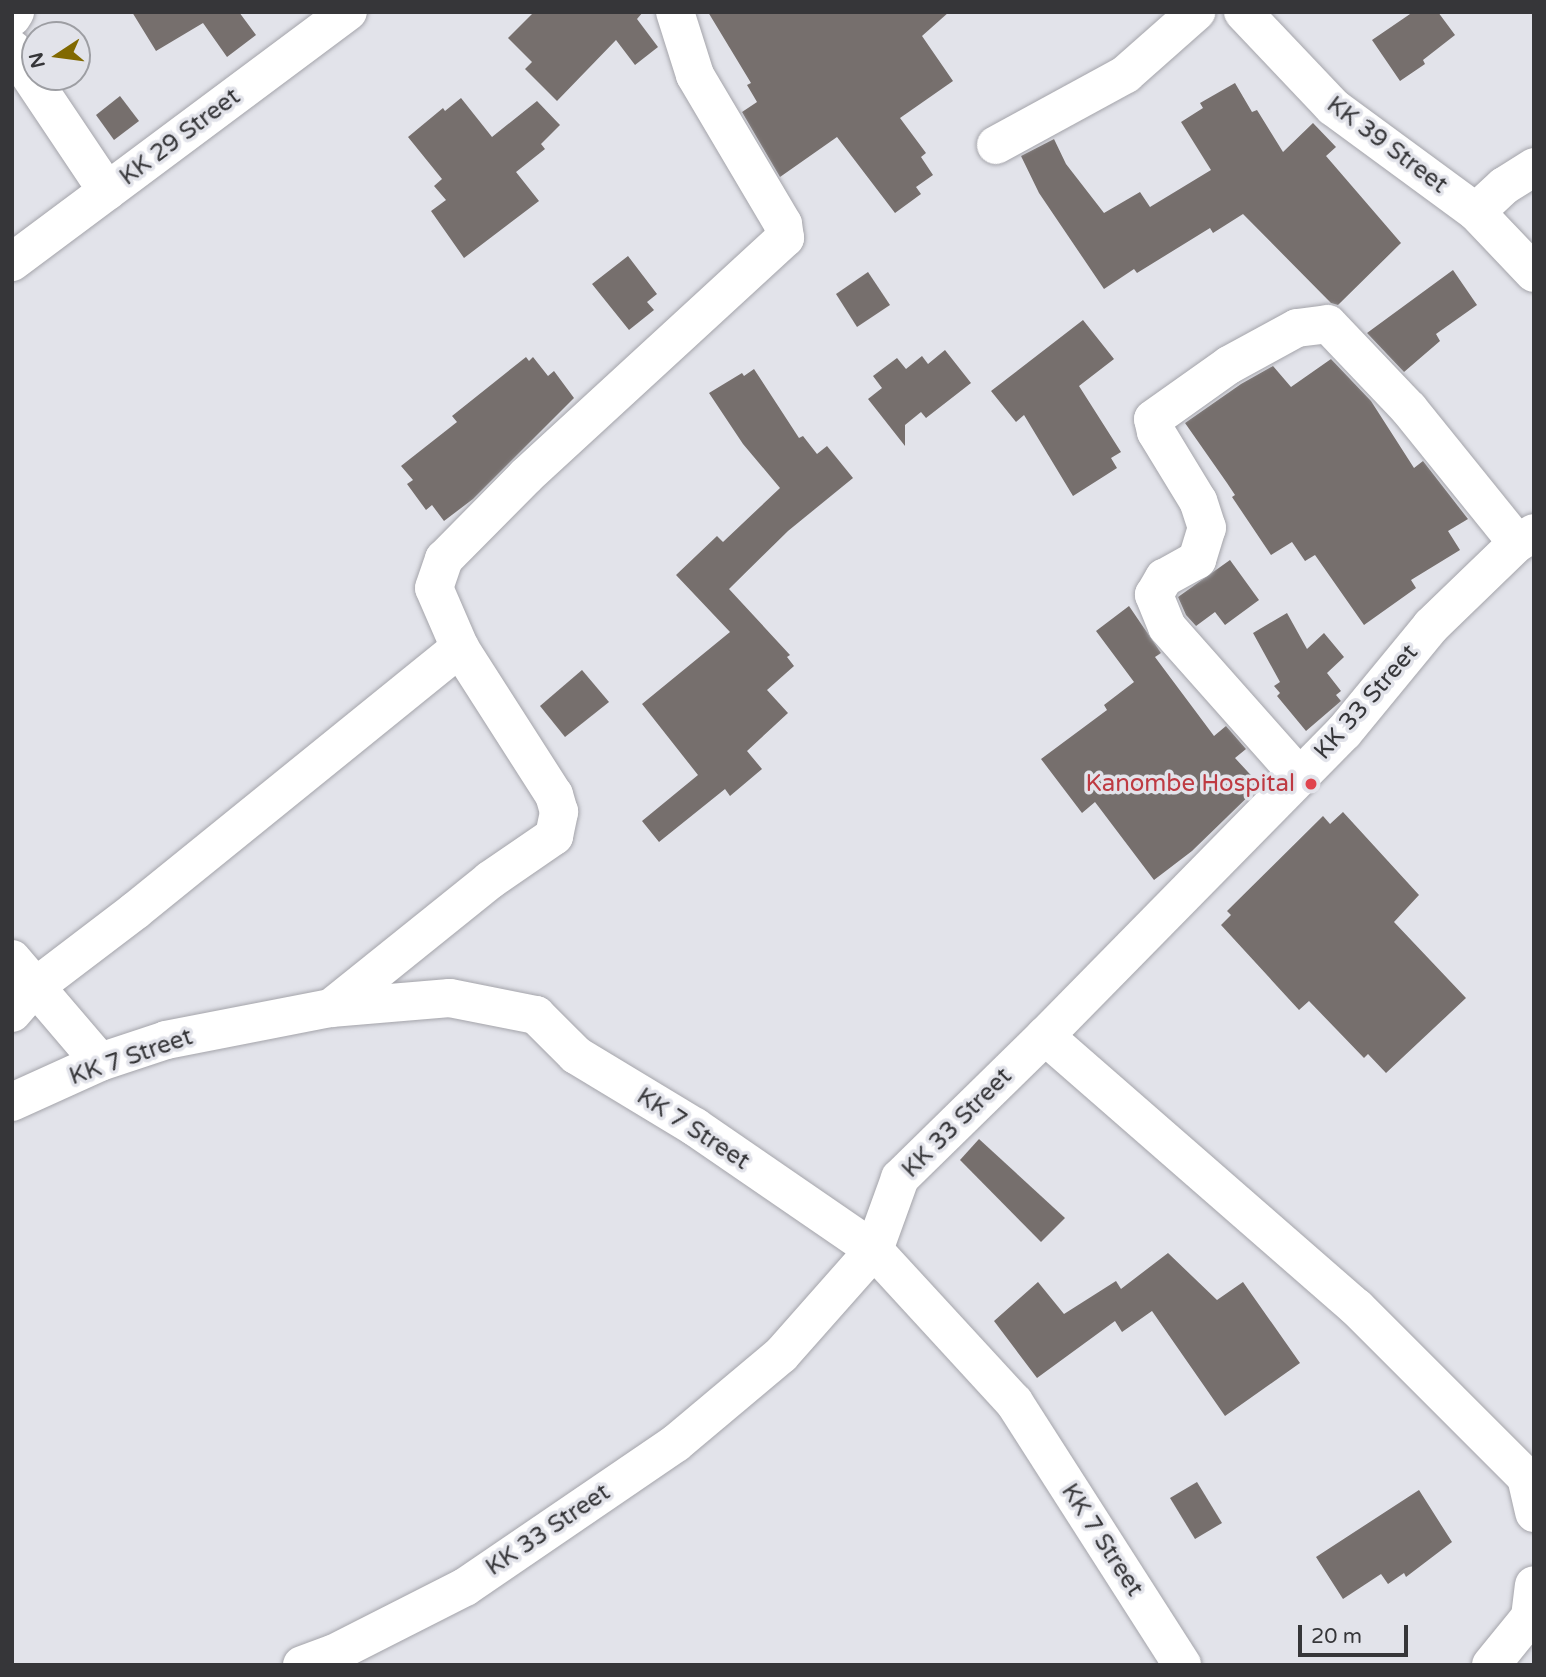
<!DOCTYPE html>
<html>
<head>
<meta charset="utf-8">
<style>
	body { margin:0 }
	#map { position:relative; width:1546px; height:1677px; overflow:hidden; background:#e2e3ea; font-family:"Varela Round",sans-serif }
	div>[style] { position:absolute }
	.building>* { inset:0; background:#766f6d }
	.roads { filter:drop-shadow(0 0 2px #a4a4aa) drop-shadow(0 0 2px #a4a4aa) }
	.minor>* { height:38px; margin:-19px; padding:0 19px; transform-origin:19px; border-radius:19px; background:#fff }
	.dots>* { width:19px; height:19px; translate:-50% -50%; box-sizing:border-box; border:4px solid #e2e3ea; border-radius:50% }
	span { translate:-50% -50%; white-space:nowrap; text-align:center; line-height:1.15; -webkit-text-stroke:7px #e2e3ea; paint-order:stroke }
	.street-label { font-size:24px; color:#363639 }
	.health-label { font-size:24px; color:#be3a42 }
	.right { translate:-100% -50%; text-align:right }
	.frame { position:absolute; inset:0; border:14px solid #363639; pointer-events:none }
	.north { position:absolute; left:21px; top:21px; width:70px; height:70px; box-sizing:border-box; background:#e2e3ea; border:2px solid #9d9ea3; border-radius:50%; rotate:257deg; font-size:19px; font-weight:700; line-height:28px; text-align:center; color:#363639 }
	.north::after { content:''; display:block; margin:auto; width:24px; height:32px; background:#816900; clip-path:polygon(50% 0,100% 100%,50% 72%,0 100%) }
	.scale { position:absolute; left:1298px; top:1625px; width:110px; height:32px; box-sizing:border-box; border:4px solid #363639; border-top:0; padding-left:9px; font-size:21px; line-height:24px; white-space:nowrap; color:#363639; -webkit-text-stroke:5px #e2e3ea; paint-order:stroke }
</style>
</head>
<body>
<div id="map">
	<div class="building">
		<i style="clip-path:polygon(132px 12px,239px 12px,256px 35px,227px 57px,203px 23px,156px 51px)"></i>
		<i style="clip-path:polygon(534px 12px,643px 12px,637px 19px,658px 47px,635px 65px,616px 40px,557px 101px,525px 69px,532px 62px,508px 38px)"></i>
		<i style="clip-path:polygon(708px 12px,949px 12px,922px 36px,953px 81px,900px 118px,926px 153px,921px 157px,933px 175px,916px 187px,921px 194px,895px 213px,837px 137px,780px 177px,742px 112px,757px 102px,747px 85px,751px 83px)"></i>
		<i style="clip-path:polygon(1413px 12px,1438px 12px,1455px 35px,1423px 60px,1425px 64px,1400px 81px,1372px 40px)"></i>
		<i style="clip-path:polygon(1235px 83px,1252px 112px,1257px 110px,1283px 152px,1313px 123px,1336px 147px,1326px 156px,1401px 243px,1338px 305px,1331px 303px,1243px 214px,1213px 233px,1210px 228px,1137px 273px,1134px 269px,1104px 289px,1039px 193px,1021px 156px,1054px 139px,1066px 164px,1104px 213px,1140px 192px,1150px 207px,1211px 170px,1181px 122px,1203px 108px,1200px 103px)"></i>
		<i style="clip-path:polygon(120px 96px,139px 121px,114px 140px,96px 115px)"></i>
		<i style="clip-path:polygon(461px 98px,492px 137px,537px 101px,560px 125px,541px 144px,545px 149px,516px 172px,539px 201px,464px 258px,431px 211px,446px 200px,434px 186px,442px 179px,408px 137px,443px 108px,445px 111px)"></i>
		<i style="clip-path:polygon(628px 256px,657px 294px,647px 302px,654px 310px,629px 330px,592px 284px)"></i>
		<i style="clip-path:polygon(1453px 270px,1477px 305px,1436px 334px,1440px 341px,1404px 372px,1367px 333px)"></i>
		<i style="clip-path:polygon(868px 272px,890px 305px,857px 327px,836px 294px)"></i>
		<i style="clip-path:polygon(1083px 320px,1114px 359px,1079px 386px,1121px 452px,1111px 458px,1117px 468px,1073px 496px,1024px 415px,1016px 422px,991px 391px)"></i>
		<i style="clip-path:polygon(945px 350px,971px 383px,926px 418px,921px 412px,905px 425px,905px 446px,868px 399px,882px 388px,873px 376px,897px 358px,906px 369px,922px 356px,928px 364px)"></i>
		<i style="clip-path:polygon(526px 357px,529px 361px,533px 357px,548px 376px,554px 371px,574px 398px,473px 499px,444px 521px,432px 505px,426px 510px,407px 484px,413px 480px,401px 466px,457px 422px,452px 416px)"></i>
		<i style="clip-path:polygon(1331px 359px,1371px 401px,1414px 468px,1423px 461px,1468px 519px,1448px 531px,1460px 550px,1411px 580px,1416px 588px,1364px 625px,1315px 555px,1305px 561px,1292px 542px,1271px 555px,1232px 497px,1235px 495px,1227px 483px,1185px 423px,1241px 384px,1273px 366px,1291px 387px)"></i>
		<i style="clip-path:polygon(754px 369px,799px 438px,803px 436px,817px 454px,827px 446px,853px 478px,788px 531px,729px 589px,790px 655px,787px 657px,794px 666px,767px 690px,788px 713px,747px 751px,762px 769px,730px 796px,725px 789px,659px 842px,642px 821px,698px 775px,642px 704px,730px 632px,676px 575px,717px 536px,723px 542px,780px 488px,743px 444px,709px 393px,742px 373px,744px 376px)"></i>
		<i style="clip-path:polygon(1230px 560px,1259px 600px,1225px 625px,1215px 612px,1196px 626px,1186px 615px,1178px 597px)"></i>
		<i style="clip-path:polygon(1129px 606px,1161px 653px,1155px 657px,1214px 736px,1226px 726px,1246px 749px,1235px 758px,1260px 785px,1192px 851px,1154px 880px,1095px 802px,1082px 813px,1041px 759px,1107px 710px,1104px 705px,1134px 682px,1096px 631px)"></i>
		<i style="clip-path:polygon(1287px 613px,1307px 649px,1324px 633px,1344px 657px,1327px 673px,1341px 691px,1336px 695px,1341px 701px,1306px 731px,1277px 696px,1280px 693px,1274px 686px,1280px 682px,1253px 633px)"></i>
		<i style="clip-path:polygon(582px 670px,609px 702px,565px 737px,540px 706px)"></i>
		<i style="clip-path:polygon(1343px 812px,1419px 895px,1394px 922px,1466px 998px,1386px 1073px,1368px 1054px,1364px 1058px,1309px 1001px,1299px 1010px,1221px 925px,1231px 915px,1227px 911px,1323px 816px,1330px 824px)"></i>
		<i style="clip-path:polygon(979px 1139px,1065px 1218px,1041px 1242px,960px 1160px)"></i>
		<i style="clip-path:polygon(1168px 1253px,1217px 1300px,1243px 1282px,1300px 1363px,1225px 1416px,1152px 1311px,1122px 1332px,1115px 1321px,1037px 1378px,994px 1321px,1038px 1282px,1064px 1314px,1116px 1281px,1121px 1289px)"></i>
		<i style="clip-path:polygon(1197px 1482px,1222px 1523px,1195px 1539px,1170px 1498px)"></i>
		<i style="clip-path:polygon(1419px 1490px,1452px 1542px,1406px 1577px,1404px 1573px,1388px 1584px,1381px 1574px,1343px 1599px,1316px 1557px)"></i>
	</div>
	<div class="roads">
		<div class="minor">
			<i style="left:1243px;top:12px;width:131px;rotate:46.5deg"></i>
			<i style="left:1333px;top:107px;width:177px;rotate:36.3deg"></i>
			<i style="left:1476px;top:212px;width:84px;rotate:46.4deg"></i>
			<i style="left:12px;top:17px;width:6px;rotate:-59deg"></i>
			<i style="left:12px;top:49px;width:171px;rotate:56.2deg"></i>
			<i style="left:996px;top:145px;width:148px;rotate:-28.6deg"></i>
			<i style="left:1126px;top:74px;width:94px;rotate:-41.5deg"></i>
			<i style="left:1476px;top:212px;width:38px;rotate:-43deg"></i>
			<i style="left:1504px;top:186px;width:36px;rotate:-32deg"></i>
			<i style="left:12px;top:262px;width:419px;rotate:-36.7deg"></i>
			<i style="left:1300px;top:777px;width:200px;rotate:-131.6deg"></i>
			<i style="left:1167px;top:627px;width:35px;rotate:-112deg"></i>
			<i style="left:1154px;top:595px;width:20px;rotate:-60deg"></i>
			<i style="left:1164px;top:578px;width:38px;rotate:-29deg"></i>
			<i style="left:1197px;top:560px;width:34px;rotate:-73deg"></i>
			<i style="left:1207px;top:528px;width:28px;rotate:-108deg"></i>
			<i style="left:1198px;top:501px;width:81px;rotate:-121.3deg"></i>
			<i style="left:1156px;top:432px;width:13px;rotate:-103deg"></i>
			<i style="left:1153px;top:419px;width:93px;rotate:-35.4deg"></i>
			<i style="left:1229px;top:365px;width:77px;rotate:-28.6deg"></i>
			<i style="left:1297px;top:328px;width:31px;rotate:-7deg"></i>
			<i style="left:1328px;top:324px;width:117px;rotate:46.4deg"></i>
			<i style="left:1409px;top:409px;width:172px;rotate:51.1deg"></i>
			<i style="left:12px;top:959px;width:135px;rotate:49.5deg"></i>
			<i style="left:331px;top:1008px;width:204px;rotate:-38.8deg"></i>
			<i style="left:490px;top:880px;width:78px;rotate:-34.5deg"></i>
			<i style="left:554px;top:836px;width:25px;rotate:-78deg"></i>
			<i style="left:559px;top:812px;width:18px;rotate:-106deg"></i>
			<i style="left:554px;top:795px;width:174px;rotate:-122.6deg"></i>
			<i style="left:460px;top:648px;width:65px;rotate:-113.4deg"></i>
			<i style="left:434px;top:588px;width:31px;rotate:-71deg"></i>
			<i style="left:444px;top:559px;width:117px;rotate:-45.3deg"></i>
			<i style="left:526px;top:476px;width:352px;rotate:-42.6deg"></i>
			<i style="left:785px;top:238px;width:14px;rotate:-98deg"></i>
			<i style="left:783px;top:224px;width:173px;rotate:-120.6deg"></i>
			<i style="left:695px;top:75px;width:66px;rotate:-107.6deg"></i>
			<i style="left:12px;top:1013px;width:35px;rotate:-49deg"></i>
			<i style="left:35px;top:987px;width:127px;rotate:-37.3deg"></i>
			<i style="left:136px;top:910px;width:417px;rotate:-39deg"></i>
			<i style="left:1045px;top:1036px;width:413px;rotate:41.1deg"></i>
			<i style="left:1356px;top:1307px;width:240px;rotate:45deg"></i>
			<i style="left:1526px;top:1477px;width:37px;rotate:77deg"></i>
			<i style="left:12px;top:1102px;width:97px;rotate:-24.4deg"></i>
			<i style="left:100px;top:1062px;width:70px;rotate:-18.4deg"></i>
			<i style="left:166px;top:1040px;width:168px;rotate:-11deg"></i>
			<i style="left:331px;top:1008px;width:119px;rotate:-4.8deg"></i>
			<i style="left:450px;top:998px;width:88px;rotate:11.2deg"></i>
			<i style="left:536px;top:1015px;width:57px;rotate:45deg"></i>
			<i style="left:576px;top:1055px;width:139px;rotate:31.2deg"></i>
			<i style="left:695px;top:1127px;width:217px;rotate:34.5deg"></i>
			<i style="left:874px;top:1250px;width:207px;rotate:47.4deg"></i>
			<i style="left:1014px;top:1402px;width:312px;rotate:57.4deg"></i>
			<i style="left:302px;top:1665px;width:33px;rotate:-20deg"></i>
			<i style="left:333px;top:1654px;width:148px;rotate:-26.9deg"></i>
			<i style="left:465px;top:1587px;width:255px;rotate:-34.3deg"></i>
			<i style="left:676px;top:1443px;width:137px;rotate:-40deg"></i>
			<i style="left:781px;top:1355px;width:140px;rotate:-48.5deg"></i>
			<i style="left:874px;top:1250px;width:77px;rotate:-70.1deg"></i>
			<i style="left:900px;top:1178px;width:203px;rotate:-44.4deg"></i>
			<i style="left:1045px;top:1036px;width:426px;rotate:-45.5deg"></i>
			<i style="left:1344px;top:732px;width:137px;rotate:-50.6deg"></i>
			<i style="left:1431px;top:626px;width:120px;rotate:-44deg"></i>
			<i style="left:1517px;top:543px;width:20px;rotate:-30deg"></i>
			<i style="left:1491px;top:1665px;width:62px;rotate:-50.9deg"></i>
			<i style="left:1530px;top:1617px;width:32px;rotate:-83deg"></i>
		</div>
	</div>
	<div class="dots">
		<i style="left:1311px;top:784px;background:#e0444e"></i>
	</div>
	<div class="street-label">
		<span style="left:180px;top:137px;rotate:-37deg">KK 29 Street</span>
		<span style="left:1387px;top:145px;rotate:37deg">KK 39 Street</span>
		<span style="left:1366px;top:702px;rotate:-49deg">KK 33 Street</span>
		<span style="left:131px;top:1057px;rotate:-19deg">KK 7 Street</span>
		<span style="left:957px;top:1123px;rotate:-45deg">KK 33 Street</span>
		<span style="left:693px;top:1129px;rotate:33deg">KK 7 Street</span>
		<span style="left:548px;top:1530px;rotate:-34deg">KK 33 Street</span>
		<span style="left:1102px;top:1540px;rotate:57deg">KK 7 Street</span>
	</div>
	<div class="health-label">
		<span class="right" style="left:1295px;top:784px">Kanombe Hospital</span>
	</div>
	<div class="frame"></div>
	<div class="north">N</div>
	<div class="scale">20 m</div>
</div>
</body>
</html>
